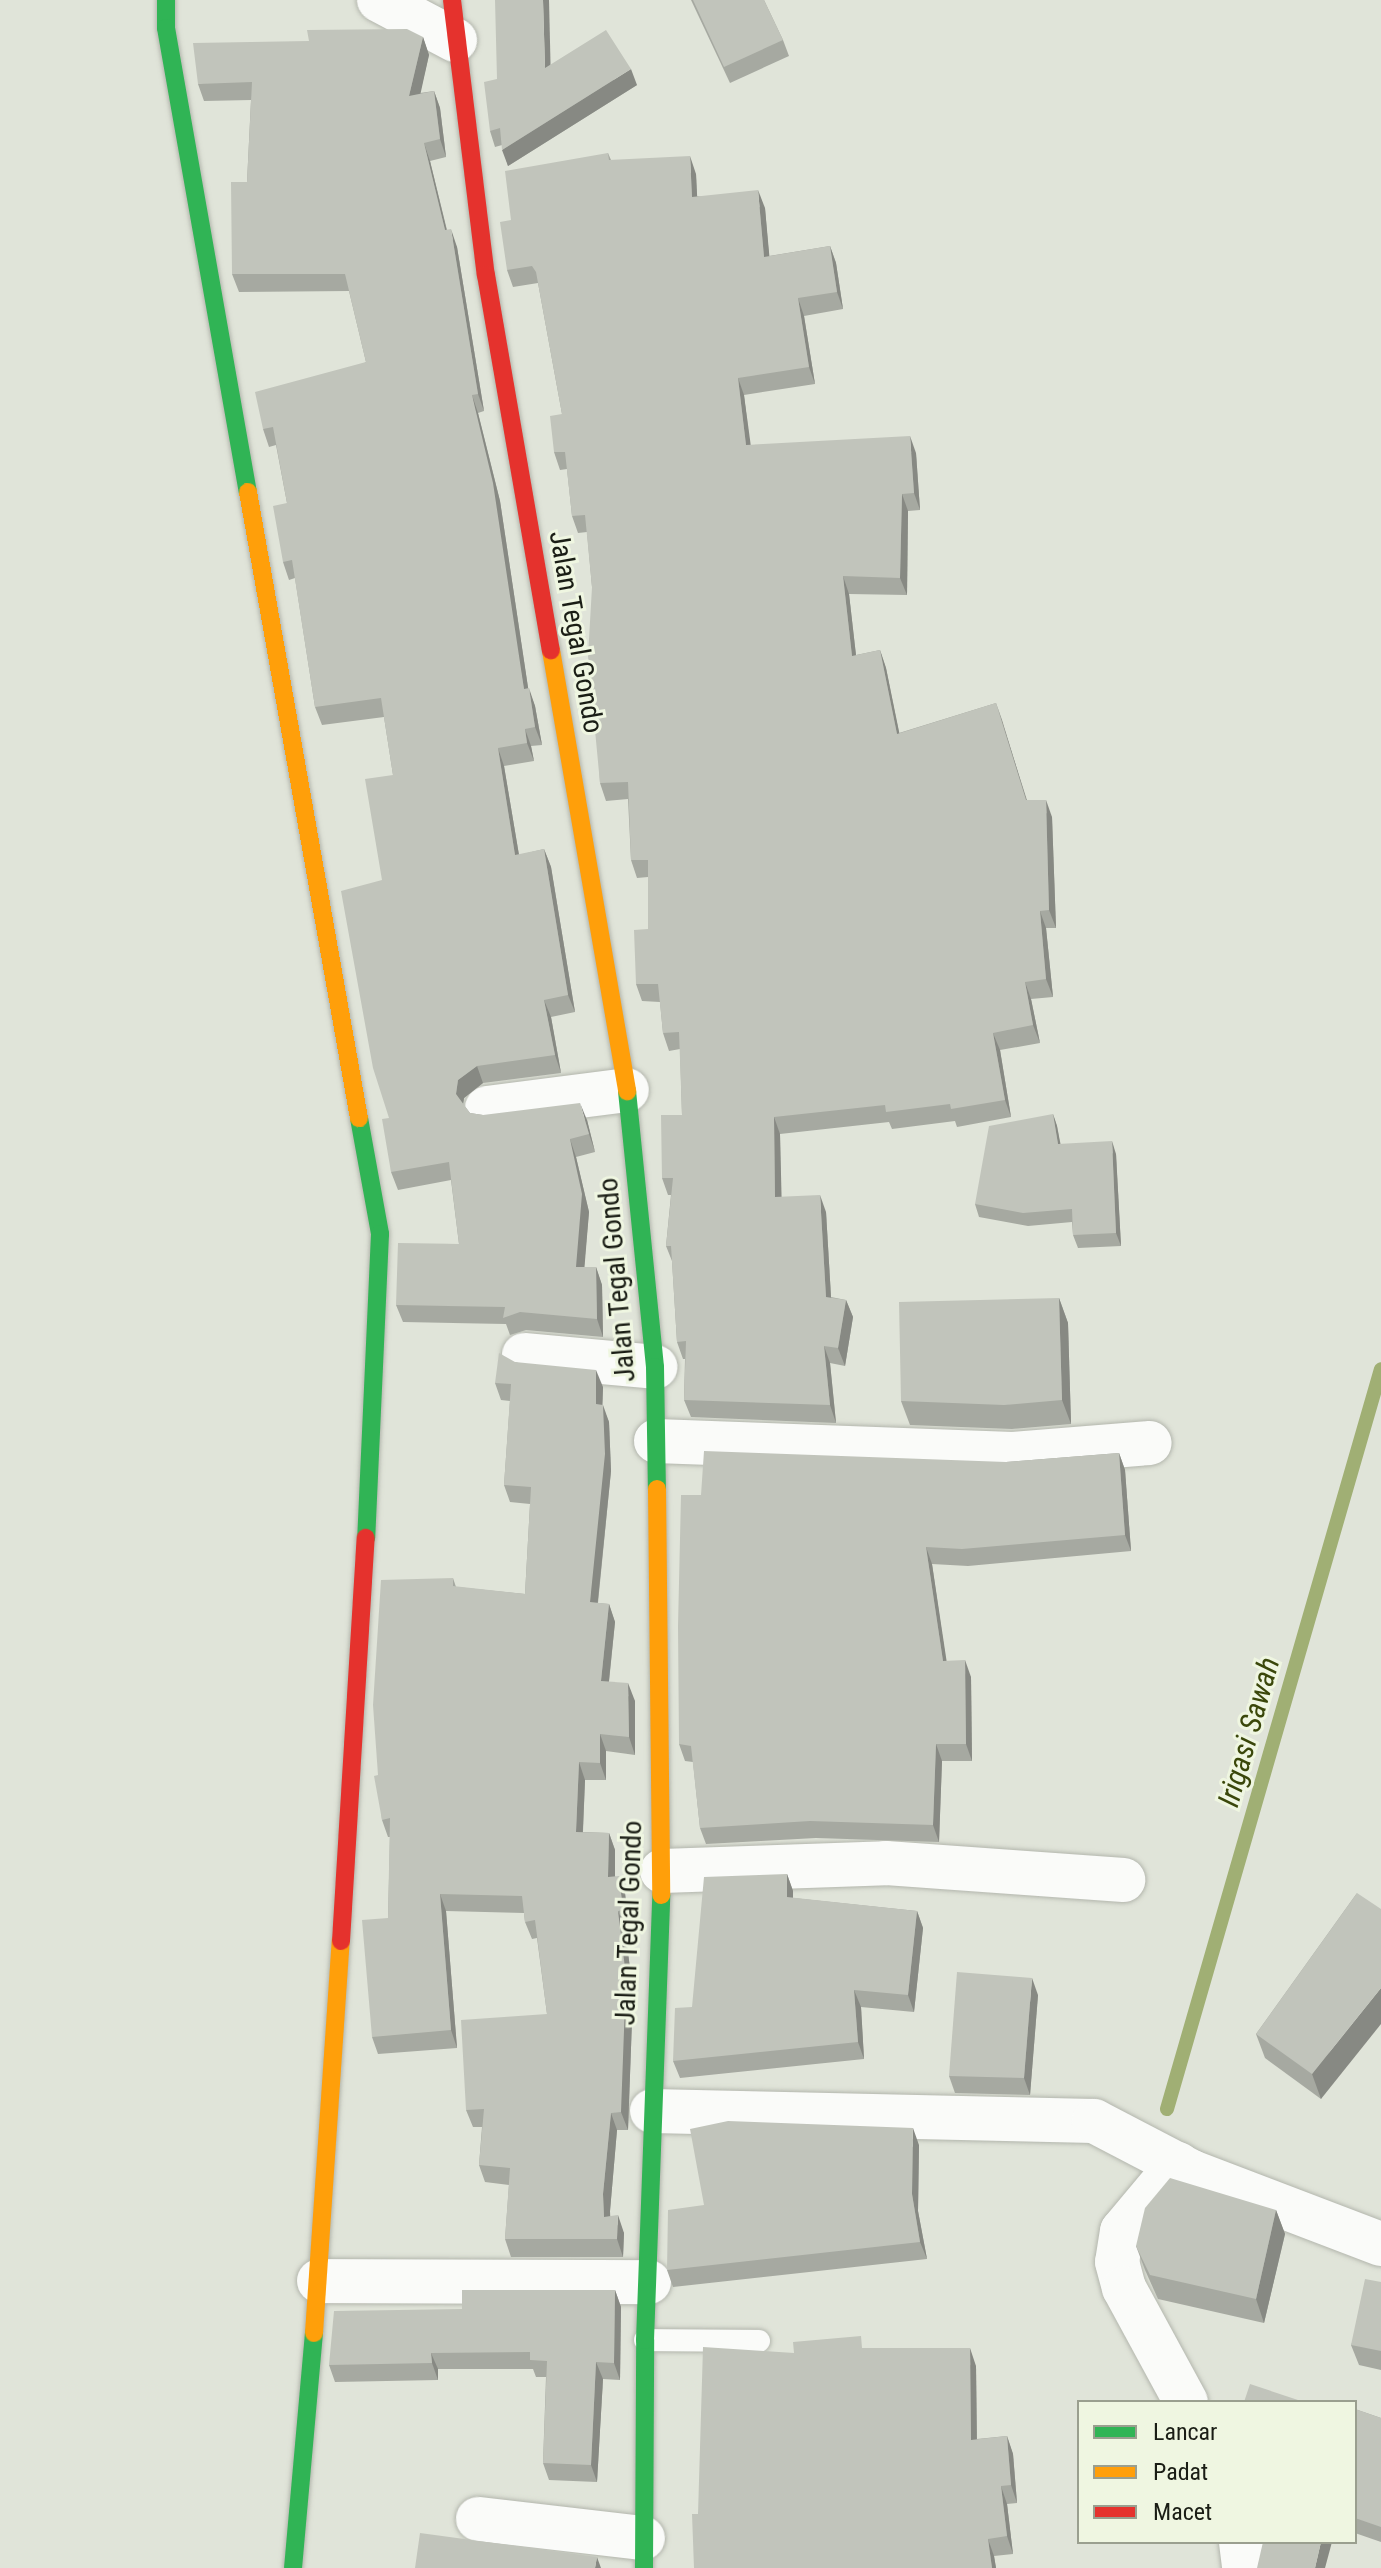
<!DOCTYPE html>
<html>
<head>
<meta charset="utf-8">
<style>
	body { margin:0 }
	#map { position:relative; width:1381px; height:2568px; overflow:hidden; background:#e0e4d9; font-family:"Roboto Condensed",sans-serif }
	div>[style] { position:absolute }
	.stream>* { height:14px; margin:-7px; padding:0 7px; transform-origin:7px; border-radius:7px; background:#a0af74 }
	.roads { filter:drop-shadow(0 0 2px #b3b6ad) drop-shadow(0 0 2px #b3b6ad) }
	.lane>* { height:22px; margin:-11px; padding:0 11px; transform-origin:11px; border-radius:11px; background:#fafbf9 }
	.street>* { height:44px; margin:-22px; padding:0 22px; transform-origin:22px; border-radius:22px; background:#fafbf9 }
	.fast>* { height:18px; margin:-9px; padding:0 9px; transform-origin:9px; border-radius:9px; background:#30b455 }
	.slow>* { height:18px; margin:-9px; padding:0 9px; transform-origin:9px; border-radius:9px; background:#ff9f0a }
	.jam>* { height:18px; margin:-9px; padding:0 9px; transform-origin:9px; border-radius:9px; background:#e5322d }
	.wall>* { inset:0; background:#a6a9a1 }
	.shaded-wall>* { inset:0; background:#878983 }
	.building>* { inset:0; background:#c1c4bb }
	span { translate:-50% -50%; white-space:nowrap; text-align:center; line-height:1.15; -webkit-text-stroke:6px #eff6e1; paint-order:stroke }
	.street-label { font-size:28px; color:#1a1d15 }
	.water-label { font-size:30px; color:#3a470a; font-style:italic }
	.legend { position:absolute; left:1077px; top:2400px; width:280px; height:144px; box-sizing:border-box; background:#eff6e1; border:2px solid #9a9f8f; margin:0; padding:10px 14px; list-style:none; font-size:24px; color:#1a1d15 }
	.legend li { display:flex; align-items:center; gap:16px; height:40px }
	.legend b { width:40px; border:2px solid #9a9f8f }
</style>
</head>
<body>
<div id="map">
	<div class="stream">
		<i style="left:1167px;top:2109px;width:770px;rotate:-73.87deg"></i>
	</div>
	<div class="roads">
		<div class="lane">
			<i style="left:645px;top:2340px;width:114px;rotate:0.5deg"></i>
		</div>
		<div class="street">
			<i style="left:379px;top:0;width:86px;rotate:27.8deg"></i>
			<i style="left:487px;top:1108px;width:141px;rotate:-7.3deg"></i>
			<i style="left:524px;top:1355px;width:132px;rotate:5.2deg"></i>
			<i style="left:656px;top:1441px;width:357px;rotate:2.1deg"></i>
			<i style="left:1013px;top:1454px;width:137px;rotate:-4.6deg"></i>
			<i style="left:662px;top:1871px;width:224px;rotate:-2deg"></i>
			<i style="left:886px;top:1863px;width:238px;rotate:4.1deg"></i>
			<i style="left:652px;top:2111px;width:442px;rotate:1.3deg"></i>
			<i style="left:1094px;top:2121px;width:110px;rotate:27.5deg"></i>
			<i style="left:1192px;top:2172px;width:202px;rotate:20.9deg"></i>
			<i style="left:1178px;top:2164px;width:87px;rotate:129.9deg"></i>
			<i style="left:1122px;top:2231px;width:31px;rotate:99deg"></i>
			<i style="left:1117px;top:2262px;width:27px;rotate:75deg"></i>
			<i style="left:1124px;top:2288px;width:130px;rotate:61.5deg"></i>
			<i style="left:319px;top:2281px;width:330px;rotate:0.2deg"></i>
			<i style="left:478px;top:2519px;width:166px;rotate:6.6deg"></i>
			<i style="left:1241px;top:2542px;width:26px;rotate:83deg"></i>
		</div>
		<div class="fast">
			<i style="left:166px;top:0;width:28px;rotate:90deg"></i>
			<i style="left:166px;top:28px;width:471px;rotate:80deg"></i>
			<i style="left:627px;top:1091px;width:277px;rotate:84.2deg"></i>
			<i style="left:655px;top:1367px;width:122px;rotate:89.1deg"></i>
			<i style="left:359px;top:1118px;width:118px;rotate:79.7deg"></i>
			<i style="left:380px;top:1234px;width:304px;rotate:92.6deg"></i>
			<i style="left:293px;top:2568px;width:236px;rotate:-84.9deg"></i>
			<i style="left:644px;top:2568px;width:228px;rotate:-89.7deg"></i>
			<i style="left:645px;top:2340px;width:445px;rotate:-87.9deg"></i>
		</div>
		<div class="slow">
			<i style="left:248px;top:492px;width:636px;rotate:79.95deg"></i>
			<i style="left:551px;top:650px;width:448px;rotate:80.2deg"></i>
			<i style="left:657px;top:1489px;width:406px;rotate:89.4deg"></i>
			<i style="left:314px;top:2333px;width:393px;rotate:-86.1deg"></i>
		</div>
		<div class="jam">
			<i style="left:452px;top:0;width:277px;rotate:83deg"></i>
			<i style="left:486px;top:275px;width:381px;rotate:80.2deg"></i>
			<i style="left:341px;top:1941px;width:404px;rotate:-86.5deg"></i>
		</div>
	</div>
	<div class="wall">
		<i style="clip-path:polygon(691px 0,764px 0,783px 40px,789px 56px,730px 83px)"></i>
		<i style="clip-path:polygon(423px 37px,429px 55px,420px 93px,434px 91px,440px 108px,446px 157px,430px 161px,447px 230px,457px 247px,484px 411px,478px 413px,500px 501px,528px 688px,535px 706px,542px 745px,531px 746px,534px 761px,504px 766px,519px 855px,544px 849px,551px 867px,575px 1012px,551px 1017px,561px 1073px,483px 1083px,464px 1098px,463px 1104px,470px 1113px,483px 1115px,587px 1120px,595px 1152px,576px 1157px,589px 1212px,584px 1267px,596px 1267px,602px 1285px,603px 1337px,526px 1330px,510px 1335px,506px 1324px,403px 1322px,396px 1305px,459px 1244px,451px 1180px,398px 1190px,391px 1172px,382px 880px,393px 775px,384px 717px,322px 725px,315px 707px,295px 578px,289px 580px,283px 562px,287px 503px,276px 445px,269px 447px,263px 429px,366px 362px,349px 291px,239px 292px,232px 274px,247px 182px,251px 100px,204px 101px,198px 84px)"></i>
		<i style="clip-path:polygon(550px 65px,637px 85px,508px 166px,502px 145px,495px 147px,490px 131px,497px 79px)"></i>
		<i style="clip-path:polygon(608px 153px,611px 160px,696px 174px,697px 196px,765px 208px,769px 256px,830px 246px,836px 263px,843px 309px,804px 316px,815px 384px,744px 395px,750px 445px,916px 453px,920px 510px,908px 511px,907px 595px,849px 594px,856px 655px,880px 650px,886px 668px,899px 733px,996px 703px,1027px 800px,1052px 817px,1056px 928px,1046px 928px,1053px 997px,1031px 999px,1040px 1043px,1000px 1050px,1011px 1117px,957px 1127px,955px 1121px,892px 1129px,889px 1122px,780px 1134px,781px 1197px,826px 1212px,831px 1297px,846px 1300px,853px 1317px,845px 1366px,830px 1363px,836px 1423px,691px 1417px,684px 1400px,685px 1359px,683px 1359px,677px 1342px,672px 1261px,666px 1246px,671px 1195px,668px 1195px,662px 1178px,682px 1115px,680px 1049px,669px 1051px,663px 1033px,660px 1002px,642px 1001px,636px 984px,648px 929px,648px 877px,637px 878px,631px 860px,628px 799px,606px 801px,600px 783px,592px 587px,587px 532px,578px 533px,572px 516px,567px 469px,560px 470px,554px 452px,562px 414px,538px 283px,513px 287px,507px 270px,511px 220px)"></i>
		<i style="clip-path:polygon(1053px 1114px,1057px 1126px,1060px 1144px,1116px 1154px,1121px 1246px,1078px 1248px,1073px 1235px,1072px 1222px,1028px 1226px,979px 1217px,975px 1204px)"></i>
		<i style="clip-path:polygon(1059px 1298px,1068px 1323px,1071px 1424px,1012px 1429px,910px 1425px,901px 1401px)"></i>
		<i style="clip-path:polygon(515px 1362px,603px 1387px,602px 1405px,609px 1422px,611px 1471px,598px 1603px,609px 1604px,615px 1622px,609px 1682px,635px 1701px,635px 1755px,606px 1751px,606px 1780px,585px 1780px,583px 1832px,609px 1833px,615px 1850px,615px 1876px,625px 1893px,629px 1928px,625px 1928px,633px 1993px,628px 2130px,617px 2130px,610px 2211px,610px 2216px,624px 2233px,623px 2257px,511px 2257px,505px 2239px,509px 2185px,485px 2182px,479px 2165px,482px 2127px,473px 2127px,466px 2110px,547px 2014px,537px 1938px,532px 1939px,525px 1922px,524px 1913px,446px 1911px,457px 2048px,378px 2054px,372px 2037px,388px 1918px,390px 1837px,388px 1837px,382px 1820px,378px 1775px,453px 1578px,456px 1587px,525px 1594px,530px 1504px,510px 1502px,504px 1485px,510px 1401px,501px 1400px,495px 1383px)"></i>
		<i style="clip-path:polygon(1119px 1453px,1125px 1470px,1131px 1551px,968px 1566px,932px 1564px,946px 1661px,971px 1677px,972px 1761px,942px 1761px,939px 1842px,816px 1838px,706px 1844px,700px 1828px,693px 1762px,685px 1761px,679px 1744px,701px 1495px,1006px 1462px)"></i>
		<i style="clip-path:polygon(787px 1874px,793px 1891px,793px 1898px,917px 1911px,923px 1928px,914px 2012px,861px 2007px,864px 2059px,680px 2078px,673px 2061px,692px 2007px)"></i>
		<i style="clip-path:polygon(1357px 1893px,1321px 2099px,1265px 2058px,1256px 2034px)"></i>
		<i style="clip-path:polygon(1038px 1995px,1030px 2095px,955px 2093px,949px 2076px)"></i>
		<i style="clip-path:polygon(919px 2145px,918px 2211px,927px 2259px,673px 2287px,667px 2270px,704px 2205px)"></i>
		<i style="clip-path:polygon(1276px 2210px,1285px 2234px,1264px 2323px,1158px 2299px,1145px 2270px,1136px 2246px)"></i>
		<i style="clip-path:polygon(1381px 2282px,1381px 2370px,1359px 2365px,1351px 2345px)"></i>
		<i style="clip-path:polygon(615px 2290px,621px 2307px,620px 2380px,603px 2379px,597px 2482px,549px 2480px,543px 2463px,546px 2377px,536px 2377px,533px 2369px,438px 2369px,438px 2380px,335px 2382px,329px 2365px,462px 2309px)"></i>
		<i style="clip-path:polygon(865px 2348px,976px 2366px,977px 2439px,1007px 2436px,1013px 2454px,1017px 2503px,1007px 2504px,1013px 2554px,994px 2556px,996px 2568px,694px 2568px,698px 2514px,794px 2353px)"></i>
		<i style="clip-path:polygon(1355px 2409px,1381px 2418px,1381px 2542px,1355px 2533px)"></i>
	</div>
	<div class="shaded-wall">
		<i style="clip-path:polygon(543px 0,549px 0,551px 84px,545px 68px)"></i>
		<i style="clip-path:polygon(423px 37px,429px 55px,416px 114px,409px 96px)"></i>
		<i style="clip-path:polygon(631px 69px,637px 85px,508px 166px,502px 150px)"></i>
		<i style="clip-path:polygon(434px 91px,440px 108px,446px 157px,440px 139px)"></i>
		<i style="clip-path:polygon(424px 143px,430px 161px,451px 248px,445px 230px)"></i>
		<i style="clip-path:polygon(690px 156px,696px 174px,698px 214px,692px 197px)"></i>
		<i style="clip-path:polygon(758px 190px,765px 208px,771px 274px,764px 257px)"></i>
		<i style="clip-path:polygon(451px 229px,457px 247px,484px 411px,478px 394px)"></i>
		<i style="clip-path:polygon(830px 246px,836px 263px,843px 309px,837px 292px)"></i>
		<i style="clip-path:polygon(798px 298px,804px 316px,815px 384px,809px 367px)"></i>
		<i style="clip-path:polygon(738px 378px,744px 395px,753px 462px,746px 445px)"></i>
		<i style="clip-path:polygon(472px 395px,478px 413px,500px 501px,531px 707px,524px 689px)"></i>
		<i style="clip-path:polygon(910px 436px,916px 453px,920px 510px,914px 493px)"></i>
		<i style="clip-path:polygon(902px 494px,908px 511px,907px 595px,900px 578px)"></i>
		<i style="clip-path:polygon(843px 576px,849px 594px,858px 673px,852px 656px)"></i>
		<i style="clip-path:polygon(880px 650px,886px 668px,903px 751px,897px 734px)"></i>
		<i style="clip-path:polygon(529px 688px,535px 706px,542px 745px,535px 727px)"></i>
		<i style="clip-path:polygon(996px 703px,1002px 720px,1032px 818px,1026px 800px)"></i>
		<i style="clip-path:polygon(525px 729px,531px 746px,534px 761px,527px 743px)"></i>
		<i style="clip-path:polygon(498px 748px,504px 766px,522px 873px,515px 855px)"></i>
		<i style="clip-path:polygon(1046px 800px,1052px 817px,1056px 928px,1049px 910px)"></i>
		<i style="clip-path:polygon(544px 849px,551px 867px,575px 1012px,568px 995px)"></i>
		<i style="clip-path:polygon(1040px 911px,1046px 928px,1053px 997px,1046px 979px)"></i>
		<i style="clip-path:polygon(1025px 982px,1031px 999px,1040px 1043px,1033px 1025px)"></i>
		<i style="clip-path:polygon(544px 1000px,551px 1017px,561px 1073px,555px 1055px)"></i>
		<i style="clip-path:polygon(993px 1033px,1000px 1050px,1011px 1117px,1005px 1100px)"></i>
		<i style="clip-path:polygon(477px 1066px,483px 1083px,464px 1098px,462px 1112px,456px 1094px,458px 1080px)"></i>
		<i style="clip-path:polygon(580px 1103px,587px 1120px,595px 1152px,589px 1134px)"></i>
		<i style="clip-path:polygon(1053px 1114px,1057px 1126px,1063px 1157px,1058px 1144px)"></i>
		<i style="clip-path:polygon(774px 1117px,780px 1134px,782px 1214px,775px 1197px)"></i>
		<i style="clip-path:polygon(570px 1139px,576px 1157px,589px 1212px,583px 1285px,576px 1267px)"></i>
		<i style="clip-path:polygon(1112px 1141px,1116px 1154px,1121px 1246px,1116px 1233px)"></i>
		<i style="clip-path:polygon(820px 1195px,826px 1212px,832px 1314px,826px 1297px)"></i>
		<i style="clip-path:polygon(596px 1267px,602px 1285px,603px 1337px,597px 1319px)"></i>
		<i style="clip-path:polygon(1059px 1298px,1068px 1323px,1071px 1424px,1062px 1400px)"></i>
		<i style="clip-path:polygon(846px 1300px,853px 1317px,845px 1366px,838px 1348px)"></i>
		<i style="clip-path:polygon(824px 1346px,830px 1363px,836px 1423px,830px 1405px)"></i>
		<i style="clip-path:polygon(596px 1370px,603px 1387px,602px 1422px,596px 1404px)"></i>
		<i style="clip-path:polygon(603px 1405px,609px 1422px,611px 1471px,596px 1619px,590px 1602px)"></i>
		<i style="clip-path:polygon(1119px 1453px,1125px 1470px,1131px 1551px,1125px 1535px)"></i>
		<i style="clip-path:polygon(926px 1547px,932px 1564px,949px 1677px,943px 1661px)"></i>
		<i style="clip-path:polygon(609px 1604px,615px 1622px,607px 1699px,601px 1681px)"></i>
		<i style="clip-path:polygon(965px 1660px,971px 1677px,972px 1761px,966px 1744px)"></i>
		<i style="clip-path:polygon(628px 1683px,635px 1701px,635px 1755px,629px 1737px)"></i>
		<i style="clip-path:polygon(600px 1734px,606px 1751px,606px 1780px,600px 1763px)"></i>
		<i style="clip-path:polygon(936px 1744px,942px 1761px,939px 1842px,933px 1825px)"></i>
		<i style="clip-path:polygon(579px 1762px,585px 1780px,582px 1850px,576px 1832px)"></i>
		<i style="clip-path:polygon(609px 1833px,615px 1850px,615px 1895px,608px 1877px)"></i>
		<i style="clip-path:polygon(787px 1874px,793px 1891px,793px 1914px,787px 1897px)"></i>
		<i style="clip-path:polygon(619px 1876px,625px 1893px,629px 1928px,623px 1910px)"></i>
		<i style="clip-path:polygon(440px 1894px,446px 1911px,457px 2048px,451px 2030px)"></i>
		<i style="clip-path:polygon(618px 1911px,625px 1928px,633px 1993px,628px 2130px,621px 2112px)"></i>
		<i style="clip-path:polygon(917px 1911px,923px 1928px,914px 2012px,908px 1995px)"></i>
		<i style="clip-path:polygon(1032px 1978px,1038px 1995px,1030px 2095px,1024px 2078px)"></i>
		<i style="clip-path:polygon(1381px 1988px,1381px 2024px,1321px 2099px,1312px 2074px)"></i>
		<i style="clip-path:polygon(854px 1990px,861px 2007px,864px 2059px,858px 2042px)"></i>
		<i style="clip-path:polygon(611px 2113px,617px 2130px,610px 2211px,611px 2234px,604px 2217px,603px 2194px)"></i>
		<i style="clip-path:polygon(913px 2128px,919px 2145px,918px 2211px,927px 2259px,920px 2242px,912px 2194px)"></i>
		<i style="clip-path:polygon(1276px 2210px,1285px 2234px,1264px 2323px,1256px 2299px)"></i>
		<i style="clip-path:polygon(618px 2215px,624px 2233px,623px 2257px,617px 2239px)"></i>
		<i style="clip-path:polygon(615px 2290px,621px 2307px,620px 2380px,614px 2363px)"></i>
		<i style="clip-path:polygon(970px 2348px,976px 2366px,977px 2457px,971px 2440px)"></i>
		<i style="clip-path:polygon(431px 2353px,438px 2369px,438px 2380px,432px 2363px)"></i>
		<i style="clip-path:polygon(596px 2362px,603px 2379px,597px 2482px,591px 2465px)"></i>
		<i style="clip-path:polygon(1007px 2436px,1013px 2454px,1017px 2503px,1011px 2485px)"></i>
		<i style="clip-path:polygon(1001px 2486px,1007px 2504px,1013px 2554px,1007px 2536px)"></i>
		<i style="clip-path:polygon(988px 2539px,994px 2556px,996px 2568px,992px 2568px)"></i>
		<i style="clip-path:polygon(1321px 2542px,1332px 2542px,1325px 2568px,1315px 2568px)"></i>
		<i style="clip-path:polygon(597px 2557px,601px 2568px,595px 2568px)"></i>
	</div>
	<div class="building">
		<i style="clip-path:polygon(495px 0,543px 0,545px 68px,606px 30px,631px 69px,502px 150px,500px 128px,490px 131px,484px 82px,497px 79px)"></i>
		<i style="clip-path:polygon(693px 0,764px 0,783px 40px,724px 67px)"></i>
		<i style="clip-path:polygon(407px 29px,423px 37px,409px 96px,434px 91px,440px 139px,424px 143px,445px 230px,451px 229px,478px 394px,472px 395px,493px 483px,524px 689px,529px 688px,535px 727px,525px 729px,527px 743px,498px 748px,515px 855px,544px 849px,568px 995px,544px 1000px,555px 1055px,477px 1066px,458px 1080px,456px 1094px,470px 1113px,483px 1115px,580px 1103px,589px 1134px,570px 1139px,582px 1194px,576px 1267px,596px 1267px,597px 1319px,520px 1312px,503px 1318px,505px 1307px,396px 1305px,398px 1243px,459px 1244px,449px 1162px,391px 1172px,382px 1119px,389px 1118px,373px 1068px,341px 891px,382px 880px,365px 779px,393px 775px,381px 698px,315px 707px,292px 560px,283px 562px,273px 506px,287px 503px,273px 427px,263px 429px,255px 392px,366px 362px,345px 274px,232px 274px,231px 182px,247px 182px,252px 82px,198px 84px,193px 43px,309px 41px,307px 30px)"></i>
		<i style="clip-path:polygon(608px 153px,609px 160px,690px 156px,692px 197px,758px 190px,764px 257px,830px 246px,837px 292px,798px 298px,809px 367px,738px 378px,746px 445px,910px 436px,914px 493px,902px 494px,900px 578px,843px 576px,852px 656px,880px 650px,897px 734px,996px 703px,1026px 800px,1046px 800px,1049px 910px,1040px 911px,1046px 979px,1025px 982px,1033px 1025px,993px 1033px,1005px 1100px,951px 1109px,950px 1104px,886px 1112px,885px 1105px,774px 1117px,775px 1197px,820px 1195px,826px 1297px,846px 1300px,838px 1348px,824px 1346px,830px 1405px,684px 1400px,686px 1341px,677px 1342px,671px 1246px,666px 1246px,673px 1178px,662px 1178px,661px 1115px,682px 1115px,679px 1032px,663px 1033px,658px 984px,636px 984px,634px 930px,648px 929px,648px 860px,631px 860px,628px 782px,600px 783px,588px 656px,592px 587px,585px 515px,572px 516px,565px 452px,554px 452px,550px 416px,562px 414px,536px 272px,532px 266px,507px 270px,500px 222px,511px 220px,505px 171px)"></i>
		<i style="clip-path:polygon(1053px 1114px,1058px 1144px,1112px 1141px,1116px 1233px,1073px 1235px,1072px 1209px,1023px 1213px,975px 1204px,989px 1126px)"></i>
		<i style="clip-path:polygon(1059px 1298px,1062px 1400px,1004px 1405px,901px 1401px,899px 1302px)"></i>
		<i style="clip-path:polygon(499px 1353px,515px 1362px,596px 1370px,596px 1404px,603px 1405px,605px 1454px,590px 1602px,609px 1604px,601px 1681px,628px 1683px,629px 1737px,600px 1734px,600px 1763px,579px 1762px,576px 1832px,609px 1833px,608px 1877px,619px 1876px,623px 1910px,618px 1911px,626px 1976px,621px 2112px,611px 2113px,603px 2194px,604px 2217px,618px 2215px,617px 2239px,505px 2239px,510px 2168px,479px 2165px,484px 2109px,466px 2110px,461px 2020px,547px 2014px,535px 1920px,525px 1922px,522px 1896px,440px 1894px,451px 2030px,372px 2037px,362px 1920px,388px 1918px,390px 1818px,382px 1820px,374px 1776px,378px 1775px,373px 1705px,381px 1580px,453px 1578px,453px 1586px,525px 1594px,531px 1487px,504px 1485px,511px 1384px,495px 1383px)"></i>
		<i style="clip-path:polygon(704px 1451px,1006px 1462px,1119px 1453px,1125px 1535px,962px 1549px,926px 1547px,943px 1661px,965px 1660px,966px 1744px,936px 1744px,933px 1825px,810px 1821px,700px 1828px,691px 1746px,679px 1744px,678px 1626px,681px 1495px,701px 1495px)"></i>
		<i style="clip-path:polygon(787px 1874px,787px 1897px,917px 1911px,908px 1995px,854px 1990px,858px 2042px,673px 2061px,675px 2008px,692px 2007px,704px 1877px)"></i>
		<i style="clip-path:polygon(1357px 1893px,1381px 1909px,1381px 1988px,1312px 2074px,1256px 2034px)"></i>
		<i style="clip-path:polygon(957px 1972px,1032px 1978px,1024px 2078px,949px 2076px)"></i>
		<i style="clip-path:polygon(728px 2121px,913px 2128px,912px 2194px,920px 2242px,667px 2270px,668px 2210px,704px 2205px,690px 2129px)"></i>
		<i style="clip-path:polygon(1170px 2178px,1276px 2210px,1256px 2299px,1150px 2275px,1136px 2246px,1145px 2208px)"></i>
		<i style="clip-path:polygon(1365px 2279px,1381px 2282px,1381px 2351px,1351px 2345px)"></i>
		<i style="clip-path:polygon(462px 2290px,615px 2290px,614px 2363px,596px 2362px,591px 2465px,543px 2463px,547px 2361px,530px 2360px,530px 2352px,431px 2353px,432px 2363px,329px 2365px,334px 2311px,462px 2309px)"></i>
		<i style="clip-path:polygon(861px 2336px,862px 2348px,970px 2348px,971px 2440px,1007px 2436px,1011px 2485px,1001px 2486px,1007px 2536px,988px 2539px,992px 2568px,694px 2568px,692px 2514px,698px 2514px,703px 2347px,794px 2353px,793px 2342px)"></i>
		<i style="clip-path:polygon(1250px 2384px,1304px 2402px,1244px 2402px)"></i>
		<i style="clip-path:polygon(1355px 2409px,1381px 2418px,1381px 2527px,1355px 2518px)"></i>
		<i style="clip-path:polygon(420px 2533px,597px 2557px,595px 2568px,415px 2568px)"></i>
		<i style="clip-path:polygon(1263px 2542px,1321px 2542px,1315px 2568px,1257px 2568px)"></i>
	</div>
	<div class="street-label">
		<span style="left:576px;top:632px;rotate:80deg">Jalan Tegal Gondo</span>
		<span style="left:617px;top:1280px;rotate:-95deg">Jalan Tegal Gondo</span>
		<span style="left:629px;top:1923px;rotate:-88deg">Jalan Tegal Gondo</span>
	</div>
	<div class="water-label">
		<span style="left:1249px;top:1732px;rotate:-74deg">Irigasi Sawah</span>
	</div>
	<ul class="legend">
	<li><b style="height:10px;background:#30b455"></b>Lancar</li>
	<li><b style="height:10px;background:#ff9f0a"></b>Padat</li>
	<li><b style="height:10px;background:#e5322d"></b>Macet</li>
	</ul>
</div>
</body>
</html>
